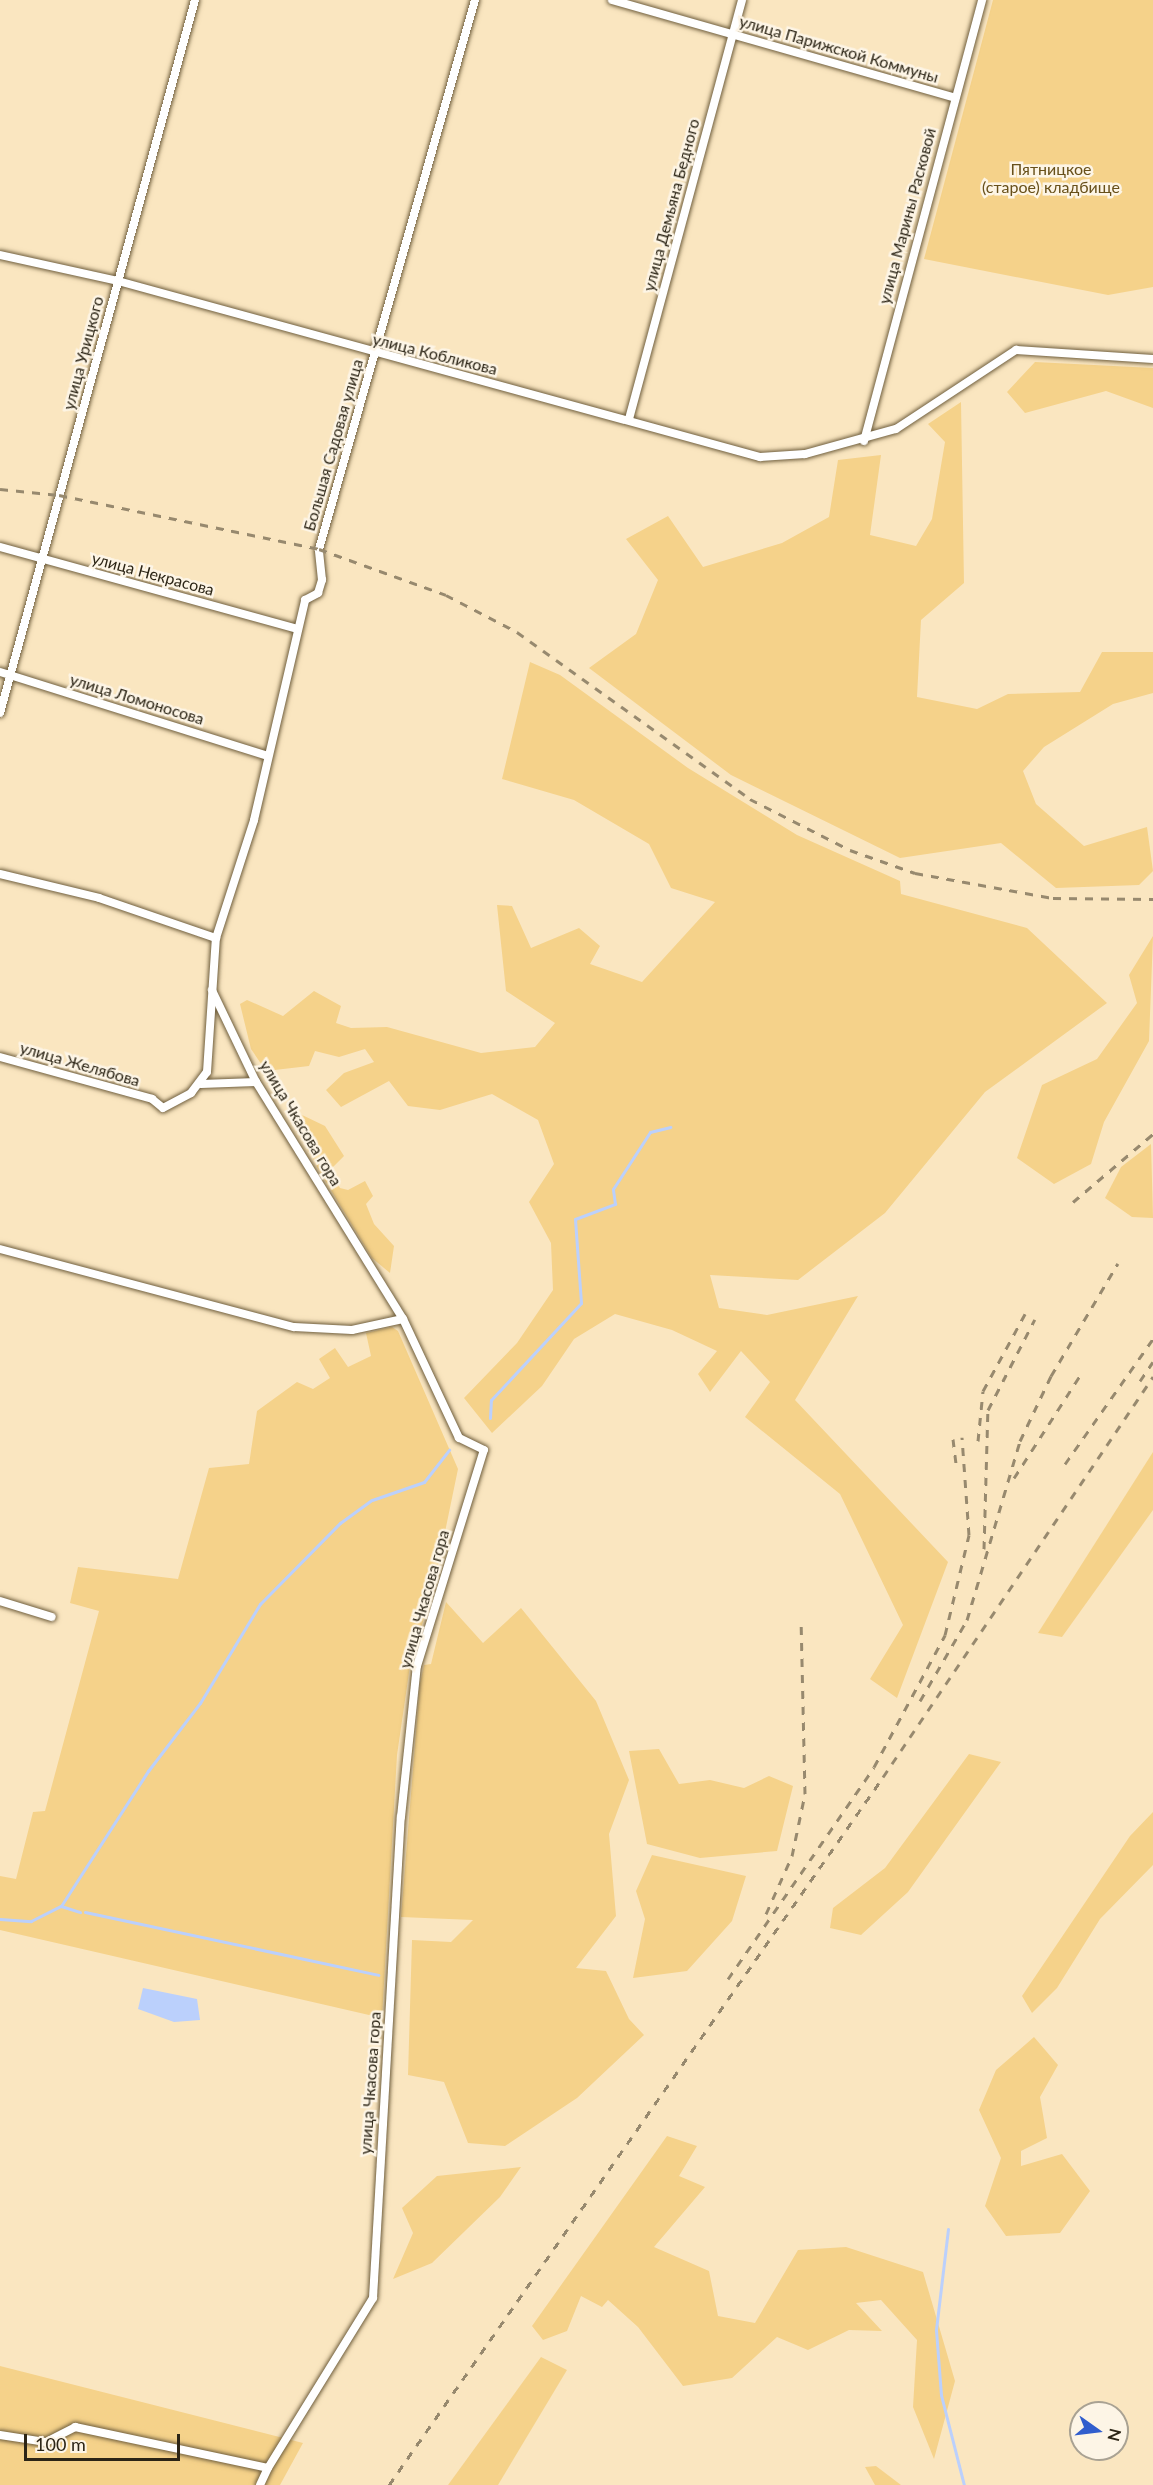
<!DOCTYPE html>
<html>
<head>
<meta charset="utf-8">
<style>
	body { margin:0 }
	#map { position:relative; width:1153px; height:2485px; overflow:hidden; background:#fae6c0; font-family:Lato,sans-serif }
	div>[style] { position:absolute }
	.green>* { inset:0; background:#f5d28a }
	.water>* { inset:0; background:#bbd0fc }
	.stream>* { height:3px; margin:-1.5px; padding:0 1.5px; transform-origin:1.5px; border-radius:1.5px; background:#bbd0fc }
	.roads { filter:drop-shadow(0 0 2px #6f5e3d) drop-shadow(0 0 2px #6f5e3d) }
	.street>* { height:8px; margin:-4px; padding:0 4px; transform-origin:4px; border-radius:4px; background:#fff }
	.rail>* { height:3px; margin-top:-1.5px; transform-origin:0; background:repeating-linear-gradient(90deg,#97896e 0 8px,transparent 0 16px) }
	span { translate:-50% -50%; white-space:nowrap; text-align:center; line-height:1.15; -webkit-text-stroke:5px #fdf5e6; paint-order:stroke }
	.street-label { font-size:16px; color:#2c2516 }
	.park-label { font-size:16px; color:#68501a }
	.north { position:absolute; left:1069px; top:2401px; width:60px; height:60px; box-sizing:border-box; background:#fdf5e6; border:2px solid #a9a293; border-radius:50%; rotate:104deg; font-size:16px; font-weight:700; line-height:24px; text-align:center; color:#2c2516 }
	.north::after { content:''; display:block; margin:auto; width:21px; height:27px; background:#315ecd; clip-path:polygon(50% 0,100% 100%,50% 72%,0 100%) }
	.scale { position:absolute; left:24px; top:2434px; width:156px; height:27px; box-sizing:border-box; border:3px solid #2c2516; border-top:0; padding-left:8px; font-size:18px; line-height:21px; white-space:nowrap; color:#2c2516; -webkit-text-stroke:4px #fdf5e6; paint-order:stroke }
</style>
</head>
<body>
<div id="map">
	<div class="green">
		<i style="clip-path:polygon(993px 0,1153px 0,1153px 287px,1108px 295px,924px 259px)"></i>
		<i style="clip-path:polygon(1035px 362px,1153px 368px,1153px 408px,1106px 391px,1025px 413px,1007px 392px)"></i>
		<i style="clip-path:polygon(961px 402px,964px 583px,921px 620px,917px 697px,977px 709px,1008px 694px,1080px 692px,1102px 652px,1153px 652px,1153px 693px,1113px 704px,1044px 747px,1023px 771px,1036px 804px,1084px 846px,1147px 827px,1153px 871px,1139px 885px,1056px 888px,1001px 843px,900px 858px,731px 775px,589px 668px,636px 634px,658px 580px,626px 539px,668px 516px,703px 567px,782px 543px,829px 517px,838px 460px,881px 455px,870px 535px,916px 546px,932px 519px,945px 442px,928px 424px)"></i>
		<i style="clip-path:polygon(530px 662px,560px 675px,688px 768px,797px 835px,900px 881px,901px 894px,1027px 928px,1107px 1003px,985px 1092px,885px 1213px,798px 1280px,710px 1275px,719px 1308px,767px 1315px,858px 1296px,795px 1400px,948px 1562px,897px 1698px,870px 1679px,903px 1625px,840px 1494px,745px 1417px,770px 1382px,741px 1351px,710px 1392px,698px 1374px,717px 1351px,672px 1330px,615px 1314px,574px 1339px,542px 1386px,492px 1433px,464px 1398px,517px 1343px,553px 1290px,551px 1243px,529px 1202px,554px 1164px,538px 1120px,492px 1094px,440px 1110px,408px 1106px,389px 1081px,341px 1107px,326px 1090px,344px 1073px,374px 1062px,365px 1049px,339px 1057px,315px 1051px,309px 1066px,266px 1071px,251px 1049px,240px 1004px,247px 1000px,283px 1016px,314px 991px,341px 1006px,336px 1023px,351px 1028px,387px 1027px,481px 1053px,535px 1047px,555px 1023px,506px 991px,497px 905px,512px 906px,531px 948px,579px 928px,600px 946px,590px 964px,642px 982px,715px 902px,671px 888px,649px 844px,574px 800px,502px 779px)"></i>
		<i style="clip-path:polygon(1153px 936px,1149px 1041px,1104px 1122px,1091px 1164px,1054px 1184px,1017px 1158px,1042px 1085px,1097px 1059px,1137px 1003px,1129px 975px)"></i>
		<i style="clip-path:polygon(300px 1114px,325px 1126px,344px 1156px,330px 1170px,340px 1188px,348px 1190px,365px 1181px,373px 1196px,366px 1204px,374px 1224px,394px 1246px,390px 1273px,372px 1258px,318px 1169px,294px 1124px)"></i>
		<i style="clip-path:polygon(1151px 1144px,1153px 1218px,1132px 1217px,1105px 1198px,1121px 1167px)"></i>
		<i style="clip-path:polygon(392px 1327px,398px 1331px,458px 1469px,433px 1590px,411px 1659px,397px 1755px,382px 2018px,0 1930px,0 1876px,16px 1879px,33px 1812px,45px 1811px,99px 1611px,70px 1603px,78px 1567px,178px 1579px,209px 1468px,249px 1464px,257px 1411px,297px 1382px,313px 1389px,330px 1378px,319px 1359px,335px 1348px,348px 1367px,371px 1356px,366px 1333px)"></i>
		<i style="clip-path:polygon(1153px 1452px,1153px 1510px,1062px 1637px,1038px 1633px)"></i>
		<i style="clip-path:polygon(446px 1602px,483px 1643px,521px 1608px,596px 1701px,629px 1780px,609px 1834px,616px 1916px,576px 1968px,606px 1971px,629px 2019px,644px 2035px,577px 2098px,505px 2146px,468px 2143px,444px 2082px,408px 2075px,412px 1940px,451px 1942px,473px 1920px,401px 1917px,420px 1683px,424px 1665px,431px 1664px)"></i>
		<i style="clip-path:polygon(659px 1749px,679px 1784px,710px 1780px,744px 1788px,769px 1776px,793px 1786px,777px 1851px,700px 1858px,647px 1844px,629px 1751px)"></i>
		<i style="clip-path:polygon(969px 1754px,1001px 1762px,908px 1892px,861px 1935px,830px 1928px,833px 1908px,885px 1868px)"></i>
		<i style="clip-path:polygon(1153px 1812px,1153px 1865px,1100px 1919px,1057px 1988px,1032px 2013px,1022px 1996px,1130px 1836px)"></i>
		<i style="clip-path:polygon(652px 1855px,746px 1876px,732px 1921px,687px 1971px,633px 1978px,645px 1919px,636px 1891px)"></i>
		<i style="clip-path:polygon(1034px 2037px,1058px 2065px,1040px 2097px,1047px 2138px,1021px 2151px,1021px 2166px,1062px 2154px,1090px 2191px,1060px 2233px,1006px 2236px,985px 2206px,1001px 2158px,979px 2110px,996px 2070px)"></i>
		<i style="clip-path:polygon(667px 2136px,697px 2146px,679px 2176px,705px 2187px,654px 2247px,709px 2271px,718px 2316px,755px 2323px,798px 2250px,846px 2247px,923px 2272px,955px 2381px,934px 2459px,913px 2407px,917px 2340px,881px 2300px,856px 2303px,882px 2331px,849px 2330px,808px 2350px,777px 2337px,732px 2378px,683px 2386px,638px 2327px,608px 2300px,602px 2307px,581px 2296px,567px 2331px,543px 2340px,532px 2326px)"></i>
		<i style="clip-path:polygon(521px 2167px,500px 2197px,432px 2263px,393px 2279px,413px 2233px,402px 2208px,437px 2176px)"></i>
		<i style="clip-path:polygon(541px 2357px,567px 2370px,498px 2485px,448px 2485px)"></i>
		<i style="clip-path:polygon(0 2366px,303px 2443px,280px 2485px,0 2485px)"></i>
		<i style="clip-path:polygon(876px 2466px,901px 2485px,875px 2485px,865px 2467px)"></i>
	</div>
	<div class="water">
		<i style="clip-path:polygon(143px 1988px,197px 1999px,200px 2020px,174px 2022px,138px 2009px)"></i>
	</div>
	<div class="stream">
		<i style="left:490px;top:1418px;width:18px;rotate:-87deg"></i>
		<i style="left:491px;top:1400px;width:132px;rotate:-47.1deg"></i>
		<i style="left:581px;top:1303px;width:84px;rotate:-94.1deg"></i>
		<i style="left:575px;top:1219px;width:43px;rotate:-20.6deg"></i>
		<i style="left:615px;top:1204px;width:15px;rotate:-98deg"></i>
		<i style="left:613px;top:1189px;width:68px;rotate:-57deg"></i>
		<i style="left:650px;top:1132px;width:21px;rotate:-14deg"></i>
		<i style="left:61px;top:1906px;width:20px;rotate:18deg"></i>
		<i style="left:85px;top:1912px;width:300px;rotate:12.1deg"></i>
		<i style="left:0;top:1919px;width:31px;rotate:4deg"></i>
		<i style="left:31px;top:1921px;width:34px;rotate:-27deg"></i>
		<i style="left:61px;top:1906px;width:161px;rotate:-57.2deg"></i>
		<i style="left:148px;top:1771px;width:86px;rotate:-52.6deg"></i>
		<i style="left:200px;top:1703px;width:116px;rotate:-58.8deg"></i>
		<i style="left:260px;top:1604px;width:114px;rotate:-45.4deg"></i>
		<i style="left:340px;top:1523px;width:39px;rotate:-36deg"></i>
		<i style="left:372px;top:1500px;width:55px;rotate:-19.1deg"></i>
		<i style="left:424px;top:1482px;width:41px;rotate:-52deg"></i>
		<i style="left:948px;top:2229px;width:102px;rotate:96.8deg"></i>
		<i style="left:936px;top:2330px;width:65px;rotate:85.6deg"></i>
		<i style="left:941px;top:2395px;width:93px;rotate:75.7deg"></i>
	</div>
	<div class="roads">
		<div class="street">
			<i style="left:612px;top:0;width:355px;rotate:15.9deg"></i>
			<i style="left:0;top:255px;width:121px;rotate:12.4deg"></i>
			<i style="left:118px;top:281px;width:666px;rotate:15.33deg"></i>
			<i style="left:760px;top:457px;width:45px;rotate:-3.8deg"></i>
			<i style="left:805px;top:454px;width:94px;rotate:-15.4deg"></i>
			<i style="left:896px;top:429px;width:144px;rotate:-33.4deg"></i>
			<i style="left:1016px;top:350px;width:137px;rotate:3.8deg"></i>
			<i style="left:629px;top:419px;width:434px;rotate:-74.9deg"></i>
			<i style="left:864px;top:441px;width:457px;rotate:-75deg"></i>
			<i style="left:0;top:547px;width:308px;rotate:15.4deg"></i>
			<i style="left:0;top:672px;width:278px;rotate:17.4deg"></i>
			<i style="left:0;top:713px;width:739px;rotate:-74.7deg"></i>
			<i style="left:0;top:874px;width:102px;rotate:13.6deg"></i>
			<i style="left:99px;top:898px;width:124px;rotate:18.9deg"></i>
			<i style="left:0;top:1057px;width:158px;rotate:15.4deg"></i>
			<i style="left:152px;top:1099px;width:14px;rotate:39deg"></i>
			<i style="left:163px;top:1108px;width:32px;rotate:-28deg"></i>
			<i style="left:191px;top:1093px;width:26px;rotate:-53deg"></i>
			<i style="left:207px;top:1072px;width:134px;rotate:-86.2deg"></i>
			<i style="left:216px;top:938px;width:124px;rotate:-72.1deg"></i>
			<i style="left:254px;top:820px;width:226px;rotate:-76.9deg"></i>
			<i style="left:305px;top:600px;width:15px;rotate:-28deg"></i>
			<i style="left:318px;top:593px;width:14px;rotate:-73deg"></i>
			<i style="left:322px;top:580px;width:31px;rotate:-96deg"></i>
			<i style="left:319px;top:549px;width:571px;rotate:-74.14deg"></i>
			<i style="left:201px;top:1084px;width:55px;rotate:-2.1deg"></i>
			<i style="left:0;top:1249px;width:304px;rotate:14.9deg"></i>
			<i style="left:294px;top:1327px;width:58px;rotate:3deg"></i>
			<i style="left:352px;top:1330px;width:52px;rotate:-12.2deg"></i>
			<i style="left:0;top:1601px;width:54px;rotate:17.1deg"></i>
			<i style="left:0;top:2435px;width:47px;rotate:8.7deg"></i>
			<i style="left:46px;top:2442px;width:33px;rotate:-27deg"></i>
			<i style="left:75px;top:2427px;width:197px;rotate:12deg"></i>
			<i style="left:268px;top:2468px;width:200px;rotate:-58.3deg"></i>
			<i style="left:373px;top:2298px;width:482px;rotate:-86.7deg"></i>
			<i style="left:401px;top:1817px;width:152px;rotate:-84deg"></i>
			<i style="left:417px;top:1666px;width:226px;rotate:-72.8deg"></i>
			<i style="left:484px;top:1450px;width:28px;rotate:-154deg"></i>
			<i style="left:459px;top:1438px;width:132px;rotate:-115.2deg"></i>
			<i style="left:403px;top:1319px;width:279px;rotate:-121.8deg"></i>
			<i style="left:256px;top:1082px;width:102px;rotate:-115.6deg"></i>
			<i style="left:260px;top:2485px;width:19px;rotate:-65deg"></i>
		</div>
	</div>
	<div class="rail">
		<i style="left:0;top:489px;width:59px;rotate:5.8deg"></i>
		<i style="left:59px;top:495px;width:266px;rotate:11.7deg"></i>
		<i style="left:319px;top:549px;width:135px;rotate:19.9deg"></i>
		<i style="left:446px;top:595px;width:80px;rotate:27.5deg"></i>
		<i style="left:517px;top:632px;width:287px;rotate:35.6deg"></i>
		<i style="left:750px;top:799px;width:112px;rotate:27deg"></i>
		<i style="left:850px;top:850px;width:69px;rotate:19.5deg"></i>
		<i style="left:915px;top:873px;width:140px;rotate:10.3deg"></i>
		<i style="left:1053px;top:898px;width:100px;rotate:0.6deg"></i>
		<i style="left:1073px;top:1202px;width:105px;rotate:-40.4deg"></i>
		<i style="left:1140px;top:1381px;width:23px;rotate:-56deg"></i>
		<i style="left:953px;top:1439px;width:24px;rotate:83deg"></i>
		<i style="left:978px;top:1441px;width:50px;rotate:-84.3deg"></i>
		<i style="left:983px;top:1391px;width:88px;rotate:-61.4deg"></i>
		<i style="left:1065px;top:1464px;width:153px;rotate:-54.9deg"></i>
		<i style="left:1014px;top:1478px;width:127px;rotate:-57.2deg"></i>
		<i style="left:984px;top:1549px;width:139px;rotate:-88.4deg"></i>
		<i style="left:988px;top:1410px;width:102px;rotate:-62.7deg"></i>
		<i style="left:920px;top:1701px;width:94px;rotate:-59.9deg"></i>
		<i style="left:967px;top:1620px;width:187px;rotate:-73.5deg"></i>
		<i style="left:1020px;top:1441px;width:72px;rotate:-64.5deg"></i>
		<i style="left:1051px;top:1376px;width:131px;rotate:-59.3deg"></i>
		<i style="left:766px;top:1914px;width:64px;rotate:-65.9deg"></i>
		<i style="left:792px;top:1856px;width:63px;rotate:-78.2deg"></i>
		<i style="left:805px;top:1794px;width:171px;rotate:-91.3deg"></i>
		<i style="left:728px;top:1979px;width:257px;rotate:-55.4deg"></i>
		<i style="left:874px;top:1767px;width:150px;rotate:-61.7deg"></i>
		<i style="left:945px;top:1635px;width:103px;rotate:-76.5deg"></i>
		<i style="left:969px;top:1535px;width:98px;rotate:-94.1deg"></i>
		<i style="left:389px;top:2485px;width:863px;rotate:-55.09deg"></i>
		<i style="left:883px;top:1777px;width:483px;rotate:-56deg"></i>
	</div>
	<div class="street-label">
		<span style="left:839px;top:49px;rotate:16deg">улица Парижской Коммуны</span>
		<span style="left:671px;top:205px;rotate:-75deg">улица Демьяна Бедного</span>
		<span style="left:907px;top:216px;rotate:-75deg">улица Марины Расковой</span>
		<span style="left:83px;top:353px;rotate:-75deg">улица Урицкого</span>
		<span style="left:435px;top:354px;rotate:14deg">улица Кобликова</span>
		<span style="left:333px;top:445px;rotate:-74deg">Большая Садовая улица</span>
		<span style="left:153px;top:574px;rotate:15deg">улица Некрасова</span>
		<span style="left:137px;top:699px;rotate:17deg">улица Ломоносова</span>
		<span style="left:80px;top:1064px;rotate:16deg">улица Желябова</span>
		<span style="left:301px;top:1123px;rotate:59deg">улица Чкасова гора</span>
		<span style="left:424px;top:1599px;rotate:-74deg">улица Чкасова гора</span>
		<span style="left:370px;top:2083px;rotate:-86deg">улица Чкасова гора</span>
	</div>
	<div class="park-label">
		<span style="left:1051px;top:178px">Пятницкое<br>(старое) кладбище</span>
	</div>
	<div class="north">N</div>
	<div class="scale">100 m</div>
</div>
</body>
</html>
